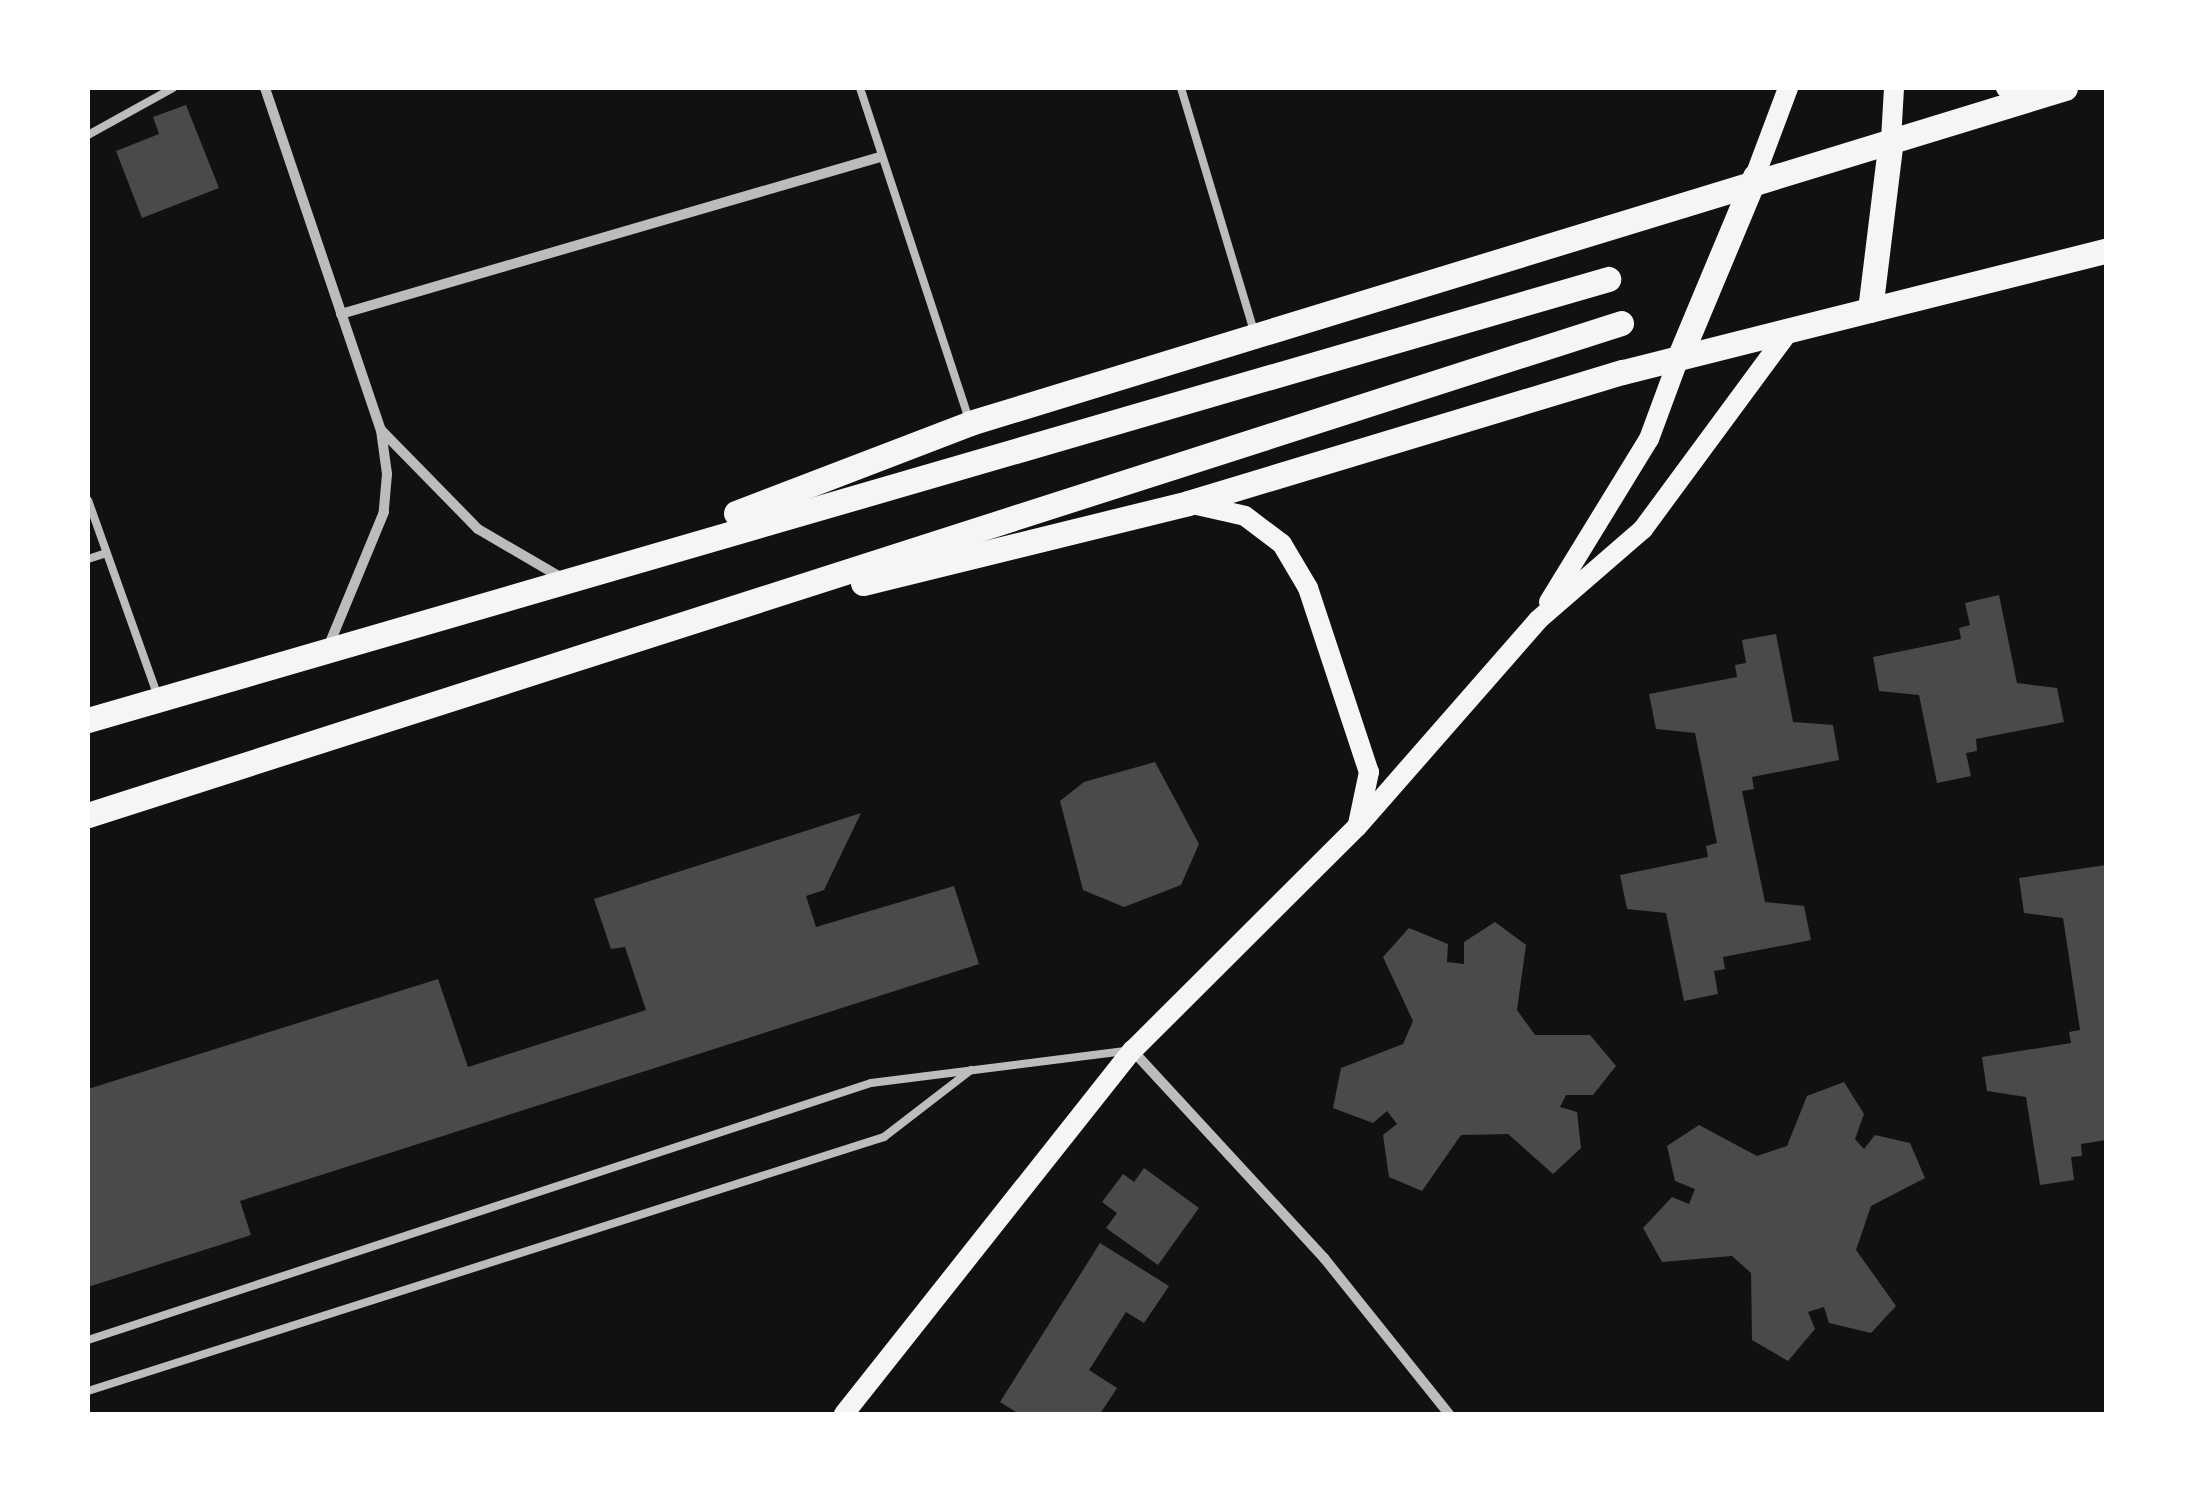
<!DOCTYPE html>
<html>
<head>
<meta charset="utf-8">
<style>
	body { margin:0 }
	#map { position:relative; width:2194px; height:1502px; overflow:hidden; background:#111; font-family:"PT Sans Narrow",sans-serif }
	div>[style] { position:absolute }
	.building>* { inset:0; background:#4a4a4a }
	.service>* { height:8px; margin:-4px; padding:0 4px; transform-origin:4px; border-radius:4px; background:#bcbcbc }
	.minor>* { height:10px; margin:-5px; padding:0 5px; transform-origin:5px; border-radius:5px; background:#bcbcbc }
	.secondary>* { height:20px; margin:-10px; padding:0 10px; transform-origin:10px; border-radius:10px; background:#f5f5f5 }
	.primary>* { height:25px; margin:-12.5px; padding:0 12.5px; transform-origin:12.5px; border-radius:12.5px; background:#f5f5f5 }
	span { translate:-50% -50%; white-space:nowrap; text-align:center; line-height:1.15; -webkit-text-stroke:10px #fff; paint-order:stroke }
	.frame { position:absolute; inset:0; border:90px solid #fff; pointer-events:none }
</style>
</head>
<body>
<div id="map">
	<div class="building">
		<i style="clip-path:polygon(186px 105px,219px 188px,142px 218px,116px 151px,159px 134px,153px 117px)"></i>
		<i style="clip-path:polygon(1999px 595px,2017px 683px,2057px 688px,2064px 722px,1976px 739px,1977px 751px,1966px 753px,1971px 776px,1937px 783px,1919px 695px,1879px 691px,1873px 657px,1961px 639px,1959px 628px,1970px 625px,1965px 603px)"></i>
		<i style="clip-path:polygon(1776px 634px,1793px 722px,1833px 725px,1839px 760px,1752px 777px,1754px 789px,1742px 791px,1765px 902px,1804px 906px,1811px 940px,1723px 957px,1725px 969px,1714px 971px,1718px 994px,1684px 1001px,1666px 913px,1627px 909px,1620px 875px,1708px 857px,1706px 846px,1717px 843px,1695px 733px,1656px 729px,1649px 694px,1737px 677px,1735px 665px,1746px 663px,1742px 640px)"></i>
		<i style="clip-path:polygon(1155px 762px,1199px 844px,1181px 885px,1124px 907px,1083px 890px,1060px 801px,1084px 782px)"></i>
		<i style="clip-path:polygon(861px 813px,824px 890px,806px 896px,816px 927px,954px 886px,979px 964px,240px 1201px,251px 1235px,88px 1287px,88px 1089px,438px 979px,468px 1067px,646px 1010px,625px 947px,611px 949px,594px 899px)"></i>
		<i style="clip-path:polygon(2106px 865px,2106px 1140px,2081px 1144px,2082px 1156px,2071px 1157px,2074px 1180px,2040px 1185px,2026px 1097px,1987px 1091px,1982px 1057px,2071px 1043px,2069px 1032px,2080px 1030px,2063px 918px,2024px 913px,2019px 878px)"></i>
		<i style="clip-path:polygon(1495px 922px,1526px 945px,1517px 1010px,1535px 1035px,1590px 1035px,1616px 1066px,1593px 1095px,1566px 1095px,1560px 1107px,1577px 1112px,1581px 1148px,1553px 1174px,1508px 1134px,1461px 1135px,1422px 1191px,1389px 1177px,1383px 1135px,1397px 1124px,1387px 1111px,1373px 1123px,1333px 1108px,1341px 1068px,1403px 1044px,1413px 1021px,1383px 957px,1409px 928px,1448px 944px,1447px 962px,1464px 964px,1464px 942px)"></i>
		<i style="clip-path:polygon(1844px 1082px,1864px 1114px,1855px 1139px,1864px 1149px,1875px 1135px,1910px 1143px,1925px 1178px,1871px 1206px,1856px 1250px,1896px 1306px,1871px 1333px,1829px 1323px,1824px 1307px,1808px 1312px,1815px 1329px,1788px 1361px,1752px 1340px,1751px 1273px,1732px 1256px,1662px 1262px,1643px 1228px,1672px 1197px,1689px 1204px,1695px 1189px,1675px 1181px,1667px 1146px,1699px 1125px,1757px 1156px,1787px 1146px,1807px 1096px)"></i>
		<i style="clip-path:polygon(1144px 1168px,1199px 1208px,1158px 1265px,1106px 1228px,1117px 1213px,1102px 1202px,1123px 1174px,1134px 1182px)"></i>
		<i style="clip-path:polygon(1100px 1243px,1169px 1286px,1144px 1323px,1126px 1312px,1089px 1370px,1117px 1388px,1100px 1414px,1019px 1414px,1000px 1402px)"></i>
	</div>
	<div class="service">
		<i style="left:860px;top:88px;width:348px;rotate:71.8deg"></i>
		<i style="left:1181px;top:88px;width:255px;rotate:73.3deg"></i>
		<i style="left:88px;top:135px;width:97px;rotate:-28.9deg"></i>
		<i style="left:88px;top:500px;width:206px;rotate:70.4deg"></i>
		<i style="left:88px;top:559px;width:19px;rotate:-18deg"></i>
		<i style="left:88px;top:1340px;width:824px;rotate:-18.17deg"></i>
		<i style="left:871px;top:1083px;width:256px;rotate:-7.2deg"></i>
		<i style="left:88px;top:1391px;width:836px;rotate:-17.7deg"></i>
		<i style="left:884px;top:1137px;width:110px;rotate:-37.6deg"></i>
	</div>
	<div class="minor">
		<i style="left:265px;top:88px;width:361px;rotate:71.3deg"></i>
		<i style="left:381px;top:430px;width:44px;rotate:82.2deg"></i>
		<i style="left:387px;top:474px;width:38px;rotate:95deg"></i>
		<i style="left:384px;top:512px;width:144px;rotate:112.5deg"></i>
		<i style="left:341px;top:314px;width:561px;rotate:-16.24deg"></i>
		<i style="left:382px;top:431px;width:137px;rotate:45.6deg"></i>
		<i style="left:478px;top:529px;width:95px;rotate:30.3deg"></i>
		<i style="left:1133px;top:1051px;width:282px;rotate:47.3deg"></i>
		<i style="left:1324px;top:1258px;width:200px;rotate:51.3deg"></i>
	</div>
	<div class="secondary">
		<i style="left:2006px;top:88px;width:23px;rotate:23deg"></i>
		<i style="left:1891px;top:140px;width:52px;rotate:-86.7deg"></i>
		<i style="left:1755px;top:176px;width:94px;rotate:-69.4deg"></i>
		<i style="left:1188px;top:503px;width:58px;rotate:12.8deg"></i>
		<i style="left:1245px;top:516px;width:46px;rotate:37.1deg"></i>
		<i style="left:1282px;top:544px;width:51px;rotate:59.4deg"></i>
		<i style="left:1308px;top:588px;width:194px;rotate:71.7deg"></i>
		<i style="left:1369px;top:772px;width:53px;rotate:101.9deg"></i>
		<i style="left:1549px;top:602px;width:191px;rotate:-58.5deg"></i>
		<i style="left:1649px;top:439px;width:86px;rotate:-69.7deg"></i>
		<i style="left:844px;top:1414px;width:465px;rotate:-51.6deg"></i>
		<i style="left:1133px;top:1050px;width:316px;rotate:-44.9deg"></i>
		<i style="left:1357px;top:827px;width:275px;rotate:-48.8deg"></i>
		<i style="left:1538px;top:620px;width:139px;rotate:-40.9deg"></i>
		<i style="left:1643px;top:529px;width:242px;rotate:-53.6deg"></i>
	</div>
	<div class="primary">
		<i style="left:1870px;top:310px;width:171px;rotate:-83deg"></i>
		<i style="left:1679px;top:358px;width:197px;rotate:-67.3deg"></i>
		<i style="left:736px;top:513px;width:251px;rotate:-21deg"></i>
		<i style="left:970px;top:423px;width:1145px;rotate:-17.01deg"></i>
		<i style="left:863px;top:583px;width:335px;rotate:-13.8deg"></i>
		<i style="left:1188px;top:503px;width:454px;rotate:-16.8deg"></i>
		<i style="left:1623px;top:372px;width:498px;rotate:-14.1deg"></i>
		<i style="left:88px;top:720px;width:1583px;rotate:-16.18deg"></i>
		<i style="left:88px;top:815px;width:1610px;rotate:-17.79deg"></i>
	</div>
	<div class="frame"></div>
</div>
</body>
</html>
